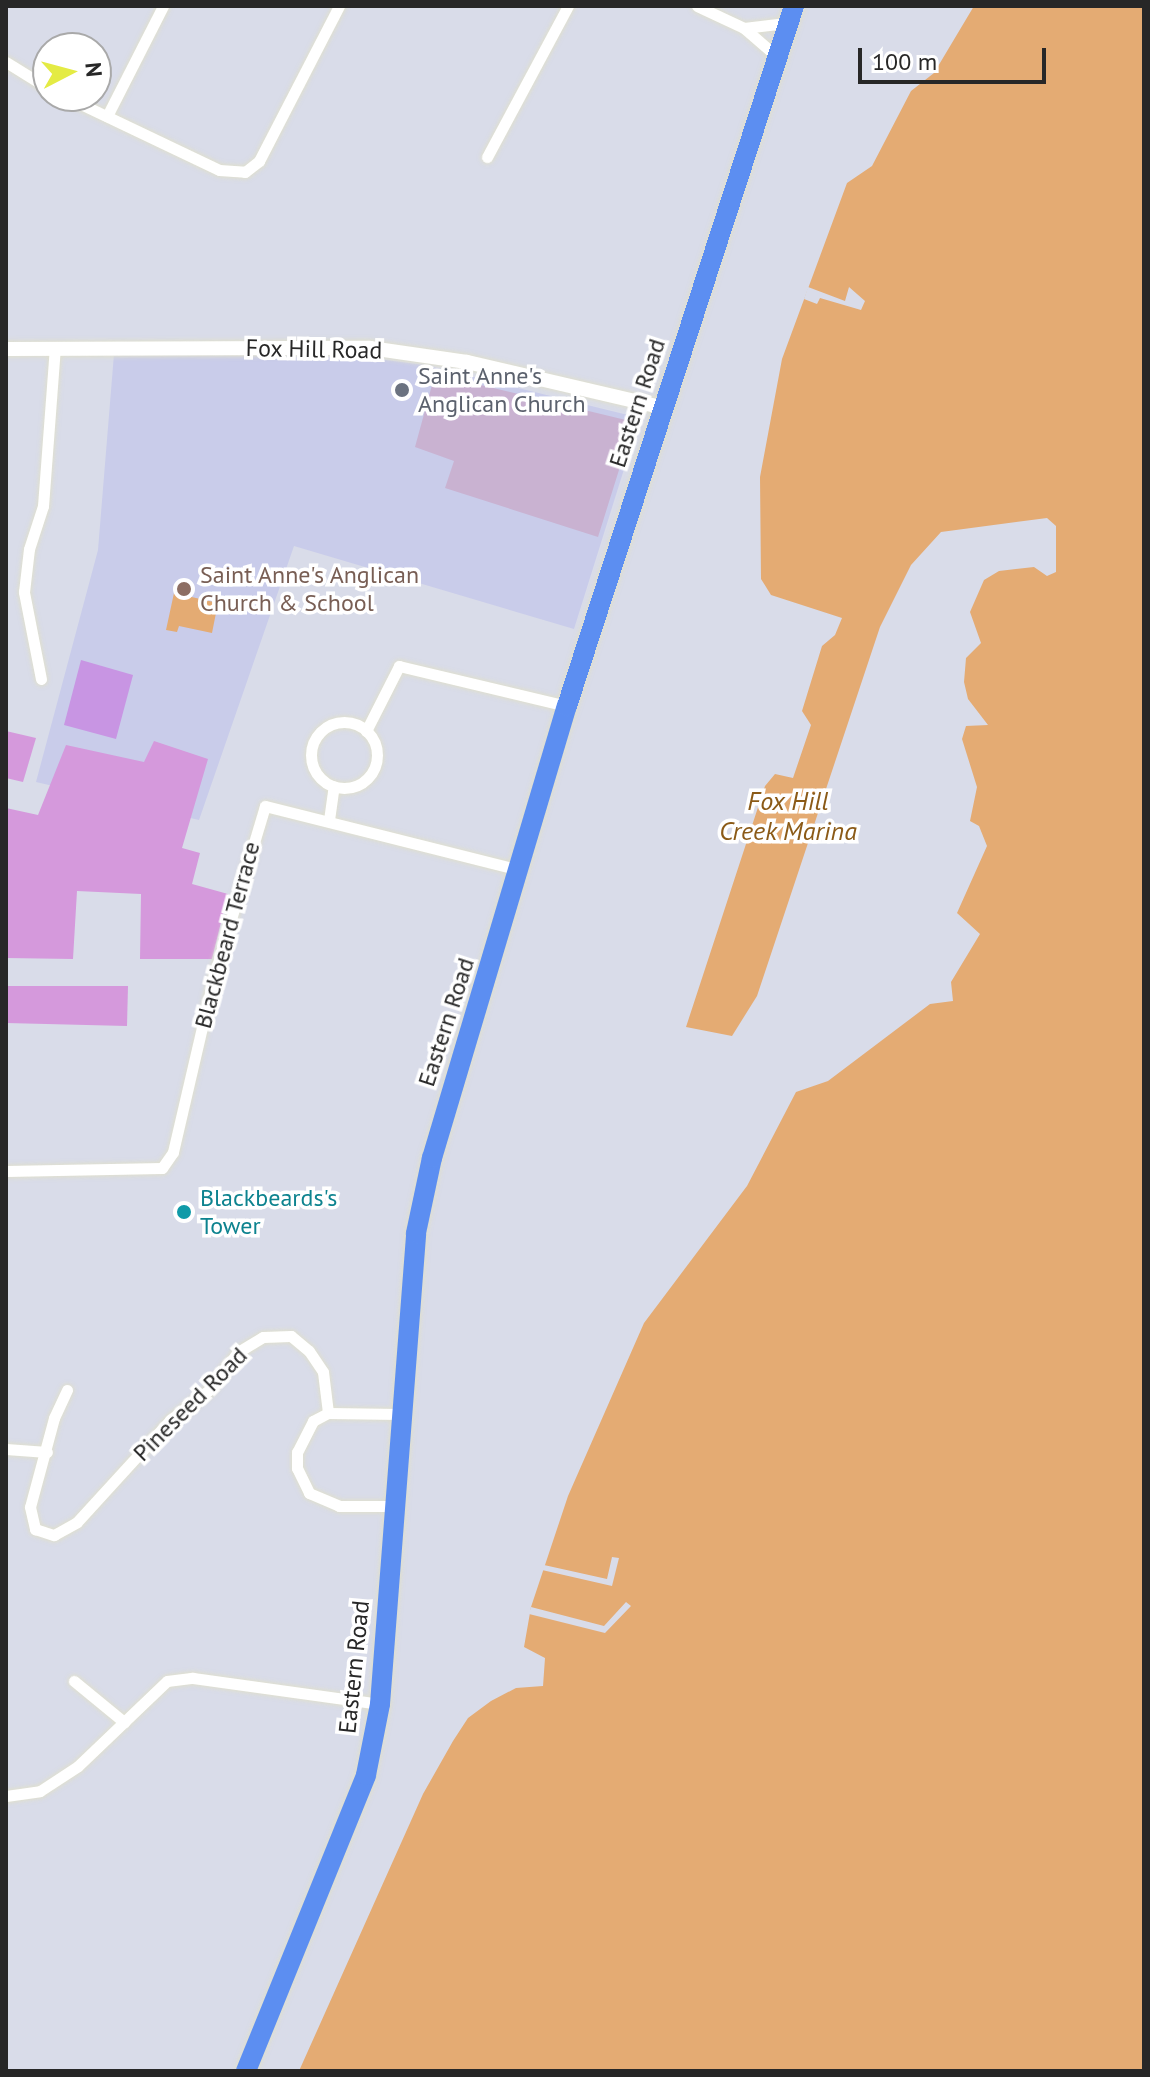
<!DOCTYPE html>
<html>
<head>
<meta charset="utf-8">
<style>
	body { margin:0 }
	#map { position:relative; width:1150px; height:2077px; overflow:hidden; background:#d9dce9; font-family:"PT Sans",sans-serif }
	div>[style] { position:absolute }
	.education>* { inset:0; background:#c9ccea }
	.green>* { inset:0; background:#d599dc }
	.cemetery>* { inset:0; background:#c9b2d1 }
	.pitch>* { inset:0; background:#c895e3 }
	.water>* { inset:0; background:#e4ab73 }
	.pier>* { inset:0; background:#d9dce9 }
	.roads { filter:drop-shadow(0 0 2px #dfdfcf) drop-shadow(0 0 2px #dfdfcf) }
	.street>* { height:11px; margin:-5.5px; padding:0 5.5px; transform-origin:5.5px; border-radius:5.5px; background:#fff }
	.street>.ring { margin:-5.5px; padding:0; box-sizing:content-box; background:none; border:11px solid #fff; border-radius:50% }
	.secondary>* { height:14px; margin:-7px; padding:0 7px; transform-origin:7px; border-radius:7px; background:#fff }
	.highway>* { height:20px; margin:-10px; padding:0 10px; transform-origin:10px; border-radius:10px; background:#5c8ef1 }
	.dots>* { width:22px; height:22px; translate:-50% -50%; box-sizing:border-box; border:4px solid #fff; border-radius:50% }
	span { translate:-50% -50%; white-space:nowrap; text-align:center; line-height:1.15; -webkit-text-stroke:7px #fff; paint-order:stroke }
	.street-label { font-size:24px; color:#272727 }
	.worship-label { font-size:24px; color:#5b616d }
	.left { translate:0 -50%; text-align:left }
	.education-label { font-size:24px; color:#785e54 }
	.culture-label { font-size:24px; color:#0d838f }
	.water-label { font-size:26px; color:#8b5a17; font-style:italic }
	.frame { position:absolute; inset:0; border:8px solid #272727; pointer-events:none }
	.north { position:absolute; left:32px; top:32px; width:80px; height:80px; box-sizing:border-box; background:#fff; border:2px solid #a9a9a9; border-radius:50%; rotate:84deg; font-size:22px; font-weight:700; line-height:32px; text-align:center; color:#272727 }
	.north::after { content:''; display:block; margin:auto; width:28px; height:36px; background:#e4eb44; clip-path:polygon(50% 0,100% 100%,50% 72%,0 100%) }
	.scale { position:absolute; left:858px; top:48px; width:188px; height:36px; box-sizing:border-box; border:4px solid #272727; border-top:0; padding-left:10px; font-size:24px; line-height:28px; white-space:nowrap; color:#272727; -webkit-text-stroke:6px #fff; paint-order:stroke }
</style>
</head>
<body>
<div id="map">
	<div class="education">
		<i style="clip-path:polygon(114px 354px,363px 357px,425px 365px,640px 418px,574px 629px,294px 546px,199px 820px,36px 782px,98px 550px)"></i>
	</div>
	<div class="green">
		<i style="clip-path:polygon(6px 731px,36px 738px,23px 782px,6px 778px)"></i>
		<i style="clip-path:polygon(154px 741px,208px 759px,182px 848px,200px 853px,192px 884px,228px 894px,212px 959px,140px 959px,141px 894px,77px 891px,73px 959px,6px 958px,6px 808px,38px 815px,66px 745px,144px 762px)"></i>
		<i style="clip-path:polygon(6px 986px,128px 986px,127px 1026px,6px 1023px)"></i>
	</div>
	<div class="cemetery">
		<i style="clip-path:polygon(435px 374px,634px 422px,598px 537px,445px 488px,454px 461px,415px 447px)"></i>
	</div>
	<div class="pitch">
		<i style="clip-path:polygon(81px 660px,133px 675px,116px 739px,64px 725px)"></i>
	</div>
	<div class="water">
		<i style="clip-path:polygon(974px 6px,1144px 6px,1144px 2071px,299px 2071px,423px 1794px,453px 1741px,468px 1718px,491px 1701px,516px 1688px,543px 1686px,545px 1658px,524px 1647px,531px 1607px,568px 1496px,644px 1323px,747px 1186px,796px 1092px,828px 1081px,930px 1004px,953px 1001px,951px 982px,980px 934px,957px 913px,987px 846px,979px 826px,970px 821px,977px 787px,962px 739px,966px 726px,988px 725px,968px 699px,964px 682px,966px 658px,981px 643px,970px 612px,984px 580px,999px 571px,1034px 567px,1047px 576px,1056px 572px,1056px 526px,1047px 518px,941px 532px,911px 565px,880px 627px,757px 996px,732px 1036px,686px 1027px,765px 786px,775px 774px,793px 778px,811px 725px,802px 711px,822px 646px,835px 635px,842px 618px,771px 595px,761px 579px,760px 477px,782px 359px,847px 183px,872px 166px,911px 91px,934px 73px)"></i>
		<i style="clip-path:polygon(174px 593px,218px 603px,212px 633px,179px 626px,177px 632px,166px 630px)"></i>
	</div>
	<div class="pier">
		<i style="clip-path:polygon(808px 287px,845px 301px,849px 287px,865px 301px,861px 310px,820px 298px,817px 304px,804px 299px)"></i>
		<i style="clip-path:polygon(612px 1557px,619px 1558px,612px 1586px,542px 1570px,544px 1565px,607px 1579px)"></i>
		<i style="clip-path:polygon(626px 1602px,631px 1606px,605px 1633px,529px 1614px,531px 1607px,604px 1626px)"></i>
	</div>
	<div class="roads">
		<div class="street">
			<i style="left:697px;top:6px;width:52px;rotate:25.1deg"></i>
			<i style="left:744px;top:28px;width:42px;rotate:-6.8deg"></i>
			<i style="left:744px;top:28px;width:41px;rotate:41.1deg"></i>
			<i style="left:6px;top:62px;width:49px;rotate:31.8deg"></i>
			<i style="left:64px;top:96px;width:172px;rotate:25.5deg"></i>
			<i style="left:219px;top:170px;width:26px;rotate:4deg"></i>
			<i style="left:245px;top:172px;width:18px;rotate:-38deg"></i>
			<i style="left:259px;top:161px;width:174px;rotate:-62.7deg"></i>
			<i style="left:107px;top:116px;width:123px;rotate:-63deg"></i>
			<i style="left:487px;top:157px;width:171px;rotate:-61.8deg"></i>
			<i style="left:41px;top:679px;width:89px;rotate:-101.1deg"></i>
			<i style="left:24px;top:592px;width:43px;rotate:-83.4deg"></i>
			<i style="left:29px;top:549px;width:45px;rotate:-72deg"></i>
			<i style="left:43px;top:506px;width:158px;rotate:-85.7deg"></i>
			<i class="ring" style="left:311px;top:722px;width:55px;height:55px"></i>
			<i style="left:366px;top:731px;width:73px;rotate:-63.1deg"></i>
			<i style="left:399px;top:666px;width:173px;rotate:13.4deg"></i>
			<i style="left:329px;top:820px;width:34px;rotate:-82deg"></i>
			<i style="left:6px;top:1171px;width:156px;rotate:-1.1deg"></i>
			<i style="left:162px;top:1168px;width:19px;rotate:-55deg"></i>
			<i style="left:173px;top:1152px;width:181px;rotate:-76.9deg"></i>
			<i style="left:214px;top:976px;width:177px;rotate:-73.3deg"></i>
			<i style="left:265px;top:806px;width:263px;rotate:14.1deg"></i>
			<i style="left:67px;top:1390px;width:31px;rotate:115deg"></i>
			<i style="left:54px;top:1418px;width:92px;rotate:105.1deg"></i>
			<i style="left:30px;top:1507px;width:23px;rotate:77deg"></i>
			<i style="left:35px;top:1529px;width:20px;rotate:18deg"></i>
			<i style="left:54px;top:1535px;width:26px;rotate:-29deg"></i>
			<i style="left:77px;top:1522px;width:138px;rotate:-47.6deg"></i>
			<i style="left:170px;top:1420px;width:49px;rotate:-37.6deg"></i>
			<i style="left:209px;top:1390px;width:48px;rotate:-52.7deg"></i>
			<i style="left:238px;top:1352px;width:29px;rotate:-31deg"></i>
			<i style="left:263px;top:1337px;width:28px;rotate:-2deg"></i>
			<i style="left:291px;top:1336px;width:23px;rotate:40deg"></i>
			<i style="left:309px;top:1351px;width:25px;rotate:56deg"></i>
			<i style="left:323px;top:1372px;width:41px;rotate:83deg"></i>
			<i style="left:328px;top:1413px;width:72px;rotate:0.8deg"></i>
			<i style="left:328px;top:1413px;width:17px;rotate:152deg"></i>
			<i style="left:313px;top:1421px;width:35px;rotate:117deg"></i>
			<i style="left:297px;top:1452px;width:16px;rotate:90deg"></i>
			<i style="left:297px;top:1468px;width:28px;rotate:64deg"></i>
			<i style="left:309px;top:1493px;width:33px;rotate:23deg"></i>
			<i style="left:339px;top:1506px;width:56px"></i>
			<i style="left:6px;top:1449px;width:41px;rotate:4.2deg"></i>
			<i style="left:74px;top:1681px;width:65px;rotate:39.4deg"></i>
			<i style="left:6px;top:1796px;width:34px;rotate:-8deg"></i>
			<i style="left:40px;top:1791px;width:45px;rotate:-33.3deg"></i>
			<i style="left:78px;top:1766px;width:123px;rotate:-43.7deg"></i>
			<i style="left:167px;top:1681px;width:26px;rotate:-7deg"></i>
			<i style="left:193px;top:1678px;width:189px;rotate:7.9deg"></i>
		</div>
		<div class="secondary">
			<i style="left:6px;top:349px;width:364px;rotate:-0.2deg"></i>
			<i style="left:370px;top:348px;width:98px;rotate:8.2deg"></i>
			<i style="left:467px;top:362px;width:202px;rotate:13.1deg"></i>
		</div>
		<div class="highway">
			<i style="left:246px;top:2071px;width:319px;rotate:-67.9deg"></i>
			<i style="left:366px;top:1775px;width:72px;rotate:-78.8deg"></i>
			<i style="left:380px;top:1704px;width:472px;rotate:-85.6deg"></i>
			<i style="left:416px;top:1233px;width:77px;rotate:-78deg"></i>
			<i style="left:432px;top:1158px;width:472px;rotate:-73.4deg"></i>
			<i style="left:567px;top:706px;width:736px;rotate:-72.03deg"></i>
		</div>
	</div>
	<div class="dots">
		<i style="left:402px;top:390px;background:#6b7280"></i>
		<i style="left:184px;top:589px;background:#8d6e63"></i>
		<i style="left:184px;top:1212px;background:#0f9aa8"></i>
	</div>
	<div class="street-label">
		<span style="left:314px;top:349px;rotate:1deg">Fox Hill Road</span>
		<span style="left:637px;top:403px;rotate:-72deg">Eastern Road</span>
		<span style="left:227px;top:935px;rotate:-75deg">Blackbeard Terrace</span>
		<span style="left:446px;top:1022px;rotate:-72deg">Eastern Road</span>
		<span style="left:190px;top:1404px;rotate:-45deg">Pineseed Road</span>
		<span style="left:354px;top:1667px;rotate:-84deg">Eastern Road</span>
	</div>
	<div class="worship-label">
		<span class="left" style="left:418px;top:390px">Saint Anne's<br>Anglican Church</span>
	</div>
	<div class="education-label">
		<span class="left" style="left:200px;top:589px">Saint Anne's Anglican<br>Church &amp; School</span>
	</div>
	<div class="culture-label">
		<span class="left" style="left:200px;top:1212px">Blackbeards's<br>Tower</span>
	</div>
	<div class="water-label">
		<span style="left:788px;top:816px">Fox Hill<br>Creek Marina</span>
	</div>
	<div class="frame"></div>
	<div class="north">N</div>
	<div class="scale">100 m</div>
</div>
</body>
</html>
